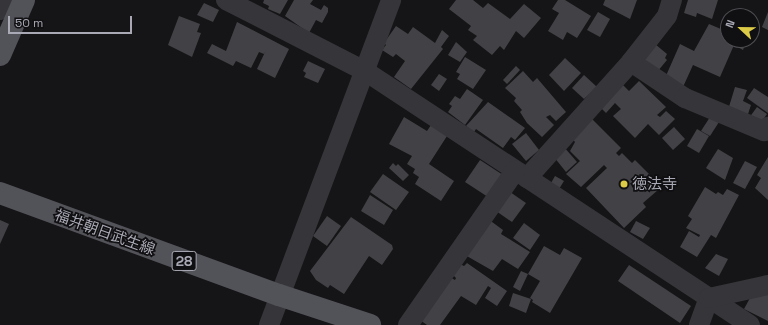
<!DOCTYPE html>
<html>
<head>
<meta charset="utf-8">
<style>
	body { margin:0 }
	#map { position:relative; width:768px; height:325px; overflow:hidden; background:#151416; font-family:"Space Grotesk","Noto Sans JP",sans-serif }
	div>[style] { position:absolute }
	.building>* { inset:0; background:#424246 }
	.minor>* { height:20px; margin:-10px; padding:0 10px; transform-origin:10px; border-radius:10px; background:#36363a }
	.major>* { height:22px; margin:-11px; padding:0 11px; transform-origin:11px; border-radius:11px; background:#525259 }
	.dots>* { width:11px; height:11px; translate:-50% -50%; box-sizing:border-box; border:2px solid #100f11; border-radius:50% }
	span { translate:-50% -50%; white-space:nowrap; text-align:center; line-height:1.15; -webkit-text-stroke:3.5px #100f11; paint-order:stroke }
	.shield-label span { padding:1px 3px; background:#100f11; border:1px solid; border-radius:3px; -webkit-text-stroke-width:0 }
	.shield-label { font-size:14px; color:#a8a9b4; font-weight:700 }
	.poi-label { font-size:15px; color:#a8a9b4 }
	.left { translate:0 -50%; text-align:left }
	.street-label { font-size:15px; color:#a8a9b4 }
	.north { position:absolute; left:720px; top:8px; width:40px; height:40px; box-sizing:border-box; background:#100f11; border:1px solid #4d4d52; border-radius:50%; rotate:292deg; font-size:11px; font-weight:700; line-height:16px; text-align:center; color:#a8a9b4 }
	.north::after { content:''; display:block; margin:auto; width:14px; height:18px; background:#dccb47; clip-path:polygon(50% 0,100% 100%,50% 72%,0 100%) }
	.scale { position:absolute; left:8px; top:16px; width:124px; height:18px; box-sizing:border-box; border:2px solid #a8a9b4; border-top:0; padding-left:5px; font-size:12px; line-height:14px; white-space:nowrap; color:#a8a9b4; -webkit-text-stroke:3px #100f11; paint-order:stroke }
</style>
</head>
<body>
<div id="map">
	<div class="building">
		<i style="clip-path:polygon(264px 0,288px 0,280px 14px,268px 9px,269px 6px,263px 3px)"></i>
		<i style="clip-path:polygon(294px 0,313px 0,310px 4px,321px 10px,324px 5px,328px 8px,328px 12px,322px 23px,316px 20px,309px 33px,285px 16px)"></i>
		<i style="clip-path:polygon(456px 0,473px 0,483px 8px,488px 3px,510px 19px,524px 4px,541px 18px,524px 38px,516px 31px,504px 50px,500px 46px,492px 55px,473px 40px,477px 36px,468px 30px,471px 26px,449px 9px)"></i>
		<i style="clip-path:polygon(558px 0,565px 0,591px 16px,577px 38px,567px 32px,563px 40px,548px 31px,559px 13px,552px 9px)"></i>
		<i style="clip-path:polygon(605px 0,637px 0,630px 19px,603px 5px)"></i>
		<i style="clip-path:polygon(688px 0,718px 0,712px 19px,697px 13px,696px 17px,684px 13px)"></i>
		<i style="clip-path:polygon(204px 3px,219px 10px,213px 22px,197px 15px)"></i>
		<i style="clip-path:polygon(598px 12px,610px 19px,600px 37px,587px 30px)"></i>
		<i style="clip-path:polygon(768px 12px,768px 30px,762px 27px)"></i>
		<i style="clip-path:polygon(179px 16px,200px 24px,197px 32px,201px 33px,192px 57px,168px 45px)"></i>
		<i style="clip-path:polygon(237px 22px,289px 49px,275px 78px,257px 69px,266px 50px,264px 54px,259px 52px,251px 68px,236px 61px,233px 66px,207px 53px,212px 44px,226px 51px)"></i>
		<i style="clip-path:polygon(709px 24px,728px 32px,728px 40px,747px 40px,743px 50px,734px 45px,720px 77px,693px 65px,683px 87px,665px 78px,680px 44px,694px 51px)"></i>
		<i style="clip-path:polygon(396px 26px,408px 34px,413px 27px,435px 43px,442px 30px,449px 36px,441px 47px,443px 49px,411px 89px,394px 77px,405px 61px,396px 54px,393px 57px,382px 50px,386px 45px,384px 43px)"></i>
		<i style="clip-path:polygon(456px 42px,467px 52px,460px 62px,448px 55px)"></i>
		<i style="clip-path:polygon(655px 44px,667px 54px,665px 58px,667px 60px,657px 72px,641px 60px)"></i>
		<i style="clip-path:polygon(465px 57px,486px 70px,473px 89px,457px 79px,460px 74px,456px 72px)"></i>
		<i style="clip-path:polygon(565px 58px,581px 73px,564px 91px,549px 75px)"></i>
		<i style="clip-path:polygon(308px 61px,325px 69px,318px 83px,304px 77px,306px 73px,303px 71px)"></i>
		<i style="clip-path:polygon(516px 66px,520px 70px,507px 84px,503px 80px)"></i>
		<i style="clip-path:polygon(523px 71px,533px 82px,537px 78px,566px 112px,556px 121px,550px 115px,546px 117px,554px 125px,542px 137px,527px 123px,520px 112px,522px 110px,514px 101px,516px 98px,505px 88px)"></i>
		<i style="clip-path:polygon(439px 74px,447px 79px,439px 91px,431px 85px)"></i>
		<i style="clip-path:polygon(584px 75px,597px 87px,584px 99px,572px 88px)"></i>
		<i style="clip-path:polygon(639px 81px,666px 107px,657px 115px,660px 117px,666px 111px,675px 119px,659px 135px,648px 124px,635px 138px,613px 116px,621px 109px,615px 103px,606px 113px,598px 105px,620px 82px,629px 91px)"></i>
		<i style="clip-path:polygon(735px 87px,747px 90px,743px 101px,751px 105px,748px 114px,728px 110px)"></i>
		<i style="clip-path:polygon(754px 88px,768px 97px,768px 113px,747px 98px)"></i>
		<i style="clip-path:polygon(467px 89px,483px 100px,465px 125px,448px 112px,452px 106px,449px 104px,455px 96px,460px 99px)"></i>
		<i style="clip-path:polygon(488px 102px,525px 128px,515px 140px,511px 137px,503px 148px,476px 129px,474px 132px,466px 126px)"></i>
		<i style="clip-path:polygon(757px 107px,767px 114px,759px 125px,749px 118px)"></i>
		<i style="clip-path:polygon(404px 117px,427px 131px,431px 125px,447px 136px,429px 164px,454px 181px,441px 201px,415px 184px,419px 177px,413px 173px,415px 169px,407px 164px,412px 156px,389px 144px)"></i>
		<i style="clip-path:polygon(710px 117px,719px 122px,710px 136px,701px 131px)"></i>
		<i style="clip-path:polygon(591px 118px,621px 148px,616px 153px,619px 156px,622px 153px,632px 163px,635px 160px,651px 176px,648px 180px,658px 190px,643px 203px,646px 207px,624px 228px,586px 188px,607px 168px,604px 165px,581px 187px,566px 174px,580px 161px,570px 151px,575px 142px,571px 137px)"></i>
		<i style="clip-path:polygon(674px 127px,685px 139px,673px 150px,662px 138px)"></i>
		<i style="clip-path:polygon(697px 129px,709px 136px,699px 153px,687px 146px)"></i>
		<i style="clip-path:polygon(526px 133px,539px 150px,526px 161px,512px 144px)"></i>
		<i style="clip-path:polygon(564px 147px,577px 162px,566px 172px,554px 157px)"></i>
		<i style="clip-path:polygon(718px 149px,733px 158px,725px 180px,706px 168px)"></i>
		<i style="clip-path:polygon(768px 157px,768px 200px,755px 188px,761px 178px,757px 175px)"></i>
		<i style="clip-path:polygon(480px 160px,503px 175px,488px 197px,465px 182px)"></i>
		<i style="clip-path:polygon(745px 161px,757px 167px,745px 189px,733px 183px)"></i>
		<i style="clip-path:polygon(393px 163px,396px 166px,398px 164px,409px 175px,403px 181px,389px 168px)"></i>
		<i style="clip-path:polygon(383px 174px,409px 192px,396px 210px,370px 192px)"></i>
		<i style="clip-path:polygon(555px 176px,564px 181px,559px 189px,551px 183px)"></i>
		<i style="clip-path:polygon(705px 187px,716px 194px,718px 192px,723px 195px,727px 189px,739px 195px,716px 238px,711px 235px,697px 257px,680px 247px,689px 231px,699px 237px,700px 235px,686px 228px,692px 219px,688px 216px)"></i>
		<i style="clip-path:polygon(510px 192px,526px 203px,512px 222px,496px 211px)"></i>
		<i style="clip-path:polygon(370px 195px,393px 210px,384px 225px,361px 211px)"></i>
		<i style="clip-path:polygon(327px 216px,341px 226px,327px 246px,313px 236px)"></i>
		<i style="clip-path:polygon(351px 217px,392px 245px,393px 249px,382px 265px,369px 256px,344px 294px,330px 285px,328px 288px,316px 280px,310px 271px)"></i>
		<i style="clip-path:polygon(488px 219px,503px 230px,501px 234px,530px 252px,518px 269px,502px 259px,493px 271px,465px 255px)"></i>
		<i style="clip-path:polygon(0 220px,9px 224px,0 244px)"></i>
		<i style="clip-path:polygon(636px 221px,650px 228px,643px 239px,630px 232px)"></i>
		<i style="clip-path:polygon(524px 223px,540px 235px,530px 250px,513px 238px)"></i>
		<i style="clip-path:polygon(544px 246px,560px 255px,564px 248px,582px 258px,550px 313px,532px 302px,533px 300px,530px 298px,540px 281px,528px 274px,520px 291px,513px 287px,521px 271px,528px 274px)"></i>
		<i style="clip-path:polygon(716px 254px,728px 259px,719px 276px,705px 268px)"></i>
		<i style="clip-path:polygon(467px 263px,507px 291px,497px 306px,485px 298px,491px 288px,488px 286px,476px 305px,461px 296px,440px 325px,427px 325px,420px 320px,448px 276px,455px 280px,456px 278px,452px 274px,460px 264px,464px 266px)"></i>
		<i style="clip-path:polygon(629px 265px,691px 306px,680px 323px,618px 281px)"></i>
		<i style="clip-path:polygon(756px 287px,768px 288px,768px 321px,744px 309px)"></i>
		<i style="clip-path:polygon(513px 293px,531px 299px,526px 313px,509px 306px)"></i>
	</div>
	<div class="minor">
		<i style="left:226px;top:0;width:156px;rotate:27.1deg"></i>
		<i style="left:365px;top:71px;width:461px;rotate:33.4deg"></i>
		<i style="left:0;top:10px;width:11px;rotate:-63deg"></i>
		<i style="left:631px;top:62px;width:65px;rotate:33.7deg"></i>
		<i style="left:685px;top:98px;width:86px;rotate:22.7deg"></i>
		<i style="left:764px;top:131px;width:6px;rotate:-45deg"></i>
		<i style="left:527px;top:178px;width:156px;rotate:-48.1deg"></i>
		<i style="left:631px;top:62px;width:58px;rotate:-52deg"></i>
		<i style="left:667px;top:16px;width:17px;rotate:-73deg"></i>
		<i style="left:269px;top:325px;width:347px;rotate:-69.4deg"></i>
		<i style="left:408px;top:325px;width:188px;rotate:-55.2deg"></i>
		<i style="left:699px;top:325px;width:29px;rotate:-70deg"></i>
		<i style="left:709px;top:298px;width:60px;rotate:-12.4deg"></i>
	</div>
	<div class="major">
		<i style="left:0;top:55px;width:60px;rotate:-66.4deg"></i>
		<i style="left:0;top:193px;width:297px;rotate:20.1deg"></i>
		<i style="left:279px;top:295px;width:96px;rotate:18.2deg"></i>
	</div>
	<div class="dots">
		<i style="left:624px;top:184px;background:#dccb47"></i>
	</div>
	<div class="shield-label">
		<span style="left:184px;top:261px">28</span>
	</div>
	<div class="poi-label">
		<span class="left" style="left:632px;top:184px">徳法寺</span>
	</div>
	<div class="street-label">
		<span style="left:105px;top:232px;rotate:20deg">福井朝日武生線</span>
	</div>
	<div class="north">N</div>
	<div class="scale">50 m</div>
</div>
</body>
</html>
